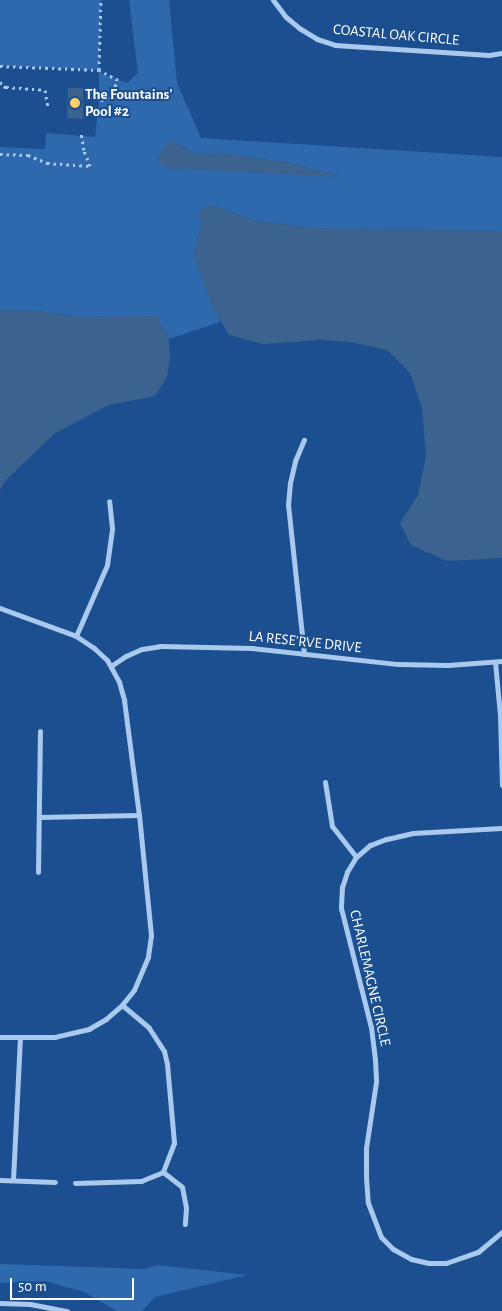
<!DOCTYPE html>
<html>
<head>
<meta charset="utf-8">
<style>
	body { margin:0 }
	#map { position:relative; width:502px; height:1311px; overflow:hidden; background:#1b4f8f; font-family:"Alegreya Sans",sans-serif }
	div>[style] { position:absolute }
	.green>* { inset:0; background:#2e69ad }
	.water>* { inset:0; background:#3c6290 }
	.path>* { height:3px; margin-top:-1.5px; transform-origin:0; background:repeating-linear-gradient(90deg,#a9c9ee 0 2.5px,transparent 0 6.5px) }
	.minor>* { height:5px; margin:-2.5px; padding:0 2.5px; transform-origin:2.5px; border-radius:2.5px; background:#a9c9ee }
	.dots>* { width:14px; height:14px; translate:-50% -50%; box-sizing:border-box; border:2px solid #1b4f8f; border-radius:50% }
	span { translate:-50% -50%; white-space:nowrap; text-align:center; line-height:1.15; -webkit-text-stroke:4px #1b4f8f; paint-order:stroke }
	.street-label { font-size:15px; color:#fff }
	.poi-label { font-size:15px; color:#fff; font-weight:700 }
	.left { translate:0 -50%; text-align:left }
	.scale { position:absolute; left:10px; top:1278px; width:124px; height:22px; box-sizing:border-box; border:2px solid #fff; border-top:0; padding-left:6px; font-size:15px; line-height:18px; white-space:nowrap; color:#fff; -webkit-text-stroke:4px #1b4f8f; paint-order:stroke }
</style>
</head>
<body>
<div id="map">
	<div class="green">
		<i style="clip-path:polygon(0 0,101px 0,99px 70px,0 66px)"></i>
		<i style="clip-path:polygon(evenodd,129px 0,169px 0,177px 83px,201px 138px,502px 157px,502px 231px,315px 228px,256px 221px,211px 205px,201px 226px,193px 255px,220px 322px,169px 339px,157px 316px,83px 317px,37px 311px,0 310px,0 147px,45px 149px,46px 133px,95px 137px,99px 102px,99px 72px,127px 83px,138px 73px,129px 0,177px 143px,192px 153px,235px 155px,290px 163px,339px 176px,165px 168px,177px 143px)"></i>
		<i style="clip-path:polygon(0 1264px,145px 1269px,158px 1265px,247px 1275px,155px 1297px,142px 1311px,117px 1311px,84px 1292px,45px 1281px,0 1283px)"></i>
	</div>
	<div class="water">
		<i style="clip-path:polygon(68px 88px,83px 88px,83px 119px,67px 118px)"></i>
		<i style="clip-path:polygon(168px 141px,177px 143px,192px 153px,235px 155px,290px 163px,342px 177px,165px 168px,157px 159px)"></i>
		<i style="clip-path:polygon(211px 205px,256px 221px,315px 228px,502px 231px,502px 558px,447px 561px,411px 545px,400px 523px,418px 495px,426px 456px,422px 408px,410px 373px,387px 350px,350px 342px,321px 340px,263px 344px,229px 335px,213px 308px,193px 255px,201px 226px,199px 211px)"></i>
		<i style="clip-path:polygon(0 310px,37px 311px,83px 317px,157px 316px,169px 339px,170px 358px,167px 377px,155px 396px,109px 405px,55px 433px,6px 480px,0 490px)"></i>
	</div>
	<div class="path">
		<i style="left:0;top:66px;width:99px;rotate:2.3deg"></i>
		<i style="left:99px;top:70px;width:70px;rotate:-88.4deg"></i>
		<i style="left:0;top:82px;width:8px;rotate:40deg"></i>
		<i style="left:6px;top:87px;width:6px;rotate:-171deg"></i>
		<i style="left:6px;top:87px;width:39px;rotate:4deg"></i>
		<i style="left:45px;top:90px;width:17px;rotate:80deg"></i>
		<i style="left:94px;top:99px;width:7px;rotate:8deg"></i>
		<i style="left:101px;top:100px;width:8px;rotate:-14deg"></i>
		<i style="left:109px;top:98px;width:20px;rotate:-63deg"></i>
		<i style="left:118px;top:80px;width:21px;rotate:-152deg"></i>
		<i style="left:0;top:154px;width:28px;rotate:2deg"></i>
		<i style="left:28px;top:155px;width:21px;rotate:23deg"></i>
		<i style="left:47px;top:163px;width:43px;rotate:4deg"></i>
		<i style="left:90px;top:166px;width:17px;rotate:-111deg"></i>
		<i style="left:84px;top:150px;width:17px;rotate:-100deg"></i>
	</div>
	<div class="minor">
		<i style="left:273px;top:0;width:21px;rotate:53deg"></i>
		<i style="left:286px;top:17px;width:17px;rotate:40deg"></i>
		<i style="left:299px;top:28px;width:21px;rotate:31deg"></i>
		<i style="left:317px;top:39px;width:19px;rotate:18deg"></i>
		<i style="left:335px;top:45px;width:154px;rotate:3.7deg"></i>
		<i style="left:489px;top:55px;width:13px;rotate:-9deg"></i>
		<i style="left:0;top:608px;width:81px;rotate:20.2deg"></i>
		<i style="left:76px;top:636px;width:22px;rotate:34deg"></i>
		<i style="left:94px;top:648px;width:18px;rotate:43deg"></i>
		<i style="left:107px;top:660px;width:25px;rotate:61deg"></i>
		<i style="left:119px;top:682px;width:19px;rotate:74deg"></i>
		<i style="left:124px;top:700px;width:116px;rotate:82.6deg"></i>
		<i style="left:139px;top:815px;width:121px;rotate:84.3deg"></i>
		<i style="left:151px;top:935px;width:22px;rotate:98deg"></i>
		<i style="left:148px;top:957px;width:36px;rotate:113deg"></i>
		<i style="left:134px;top:990px;width:19px;rotate:129deg"></i>
		<i style="left:122px;top:1005px;width:21px;rotate:139deg"></i>
		<i style="left:106px;top:1019px;width:20px;rotate:150deg"></i>
		<i style="left:89px;top:1029px;width:35px;rotate:167deg"></i>
		<i style="left:55px;top:1037px;width:55px;rotate:180deg"></i>
		<i style="left:76px;top:636px;width:77px;rotate:-66.4deg"></i>
		<i style="left:107px;top:565px;width:37px;rotate:-82deg"></i>
		<i style="left:112px;top:528px;width:27px;rotate:-96deg"></i>
		<i style="left:304px;top:654px;width:150px;rotate:-96.1deg"></i>
		<i style="left:288px;top:505px;width:22px;rotate:-85deg"></i>
		<i style="left:290px;top:483px;width:23px;rotate:-77deg"></i>
		<i style="left:295px;top:461px;width:23px;rotate:-67deg"></i>
		<i style="left:495px;top:662px;width:53px;rotate:84.6deg"></i>
		<i style="left:500px;top:715px;width:70px;rotate:88.4deg"></i>
		<i style="left:111px;top:666px;width:18px;rotate:-34deg"></i>
		<i style="left:126px;top:656px;width:17px;rotate:-24deg"></i>
		<i style="left:142px;top:649px;width:18px;rotate:-9deg"></i>
		<i style="left:160px;top:646px;width:92px;rotate:1.2deg"></i>
		<i style="left:252px;top:648px;width:147px;rotate:6.3deg"></i>
		<i style="left:398px;top:664px;width:50px;rotate:1.1deg"></i>
		<i style="left:448px;top:665px;width:54px;rotate:-4.2deg"></i>
		<i style="left:325px;top:782px;width:45px;rotate:81deg"></i>
		<i style="left:332px;top:826px;width:39px;rotate:52deg"></i>
		<i style="left:39px;top:817px;width:100px;rotate:-1.1deg"></i>
		<i style="left:502px;top:828px;width:89px;rotate:176.8deg"></i>
		<i style="left:413px;top:833px;width:28px;rotate:167deg"></i>
		<i style="left:386px;top:839px;width:17px;rotate:159deg"></i>
		<i style="left:370px;top:845px;width:18px;rotate:139deg"></i>
		<i style="left:356px;top:857px;width:17px;rotate:121deg"></i>
		<i style="left:347px;top:872px;width:16px;rotate:108deg"></i>
		<i style="left:342px;top:887px;width:21px;rotate:93deg"></i>
		<i style="left:341px;top:908px;width:123px;rotate:75.9deg"></i>
		<i style="left:371px;top:1027px;width:33px;rotate:83deg"></i>
		<i style="left:375px;top:1060px;width:22px;rotate:87deg"></i>
		<i style="left:376px;top:1082px;width:67px;rotate:98.6deg"></i>
		<i style="left:366px;top:1148px;width:29px;rotate:90deg"></i>
		<i style="left:366px;top:1177px;width:26px;rotate:86deg"></i>
		<i style="left:368px;top:1203px;width:36px;rotate:69deg"></i>
		<i style="left:381px;top:1237px;width:17px;rotate:45deg"></i>
		<i style="left:393px;top:1249px;width:21px;rotate:29deg"></i>
		<i style="left:411px;top:1259px;width:18px;rotate:13deg"></i>
		<i style="left:429px;top:1263px;width:17px"></i>
		<i style="left:446px;top:1263px;width:34px;rotate:-19deg"></i>
		<i style="left:478px;top:1252px;width:31px;rotate:-40deg"></i>
		<i style="left:38px;top:872px;width:141px;rotate:-89.2deg"></i>
		<i style="left:122px;top:1005px;width:35px;rotate:40deg"></i>
		<i style="left:149px;top:1028px;width:27px;rotate:57deg"></i>
		<i style="left:164px;top:1051px;width:13px;rotate:77deg"></i>
		<i style="left:167px;top:1064px;width:79px;rotate:84.9deg"></i>
		<i style="left:174px;top:1143px;width:31px;rotate:111deg"></i>
		<i style="left:163px;top:1172px;width:24px;rotate:38deg"></i>
		<i style="left:182px;top:1187px;width:21px;rotate:79deg"></i>
		<i style="left:186px;top:1208px;width:16px;rotate:94deg"></i>
		<i style="left:0;top:1180px;width:55px;rotate:2.1deg"></i>
		<i style="left:13px;top:1180px;width:143px;rotate:-87.2deg"></i>
		<i style="left:75px;top:1183px;width:66px;rotate:-1.7deg"></i>
		<i style="left:141px;top:1181px;width:24px;rotate:-22deg"></i>
		<i style="left:0;top:1303px;width:30px;rotate:2deg"></i>
		<i style="left:30px;top:1304px;width:38px;rotate:11deg"></i>
	</div>
	<div class="dots">
		<i style="left:75px;top:103px;background:#ffd166"></i>
	</div>
	<div class="street-label">
		<span style="left:396px;top:35px;rotate:5deg">COASTAL OAK CIRCLE</span>
		<span style="left:305px;top:642px;rotate:6deg">LA RESE'RVE DRIVE</span>
		<span style="left:370px;top:978px;rotate:77deg">CHARLEMAGNE CIRCLE</span>
	</div>
	<div class="poi-label">
		<span class="left" style="left:85px;top:103px">The Fountains'<br>Pool #2</span>
	</div>
	<div class="scale">50 m</div>
</div>
</body>
</html>
